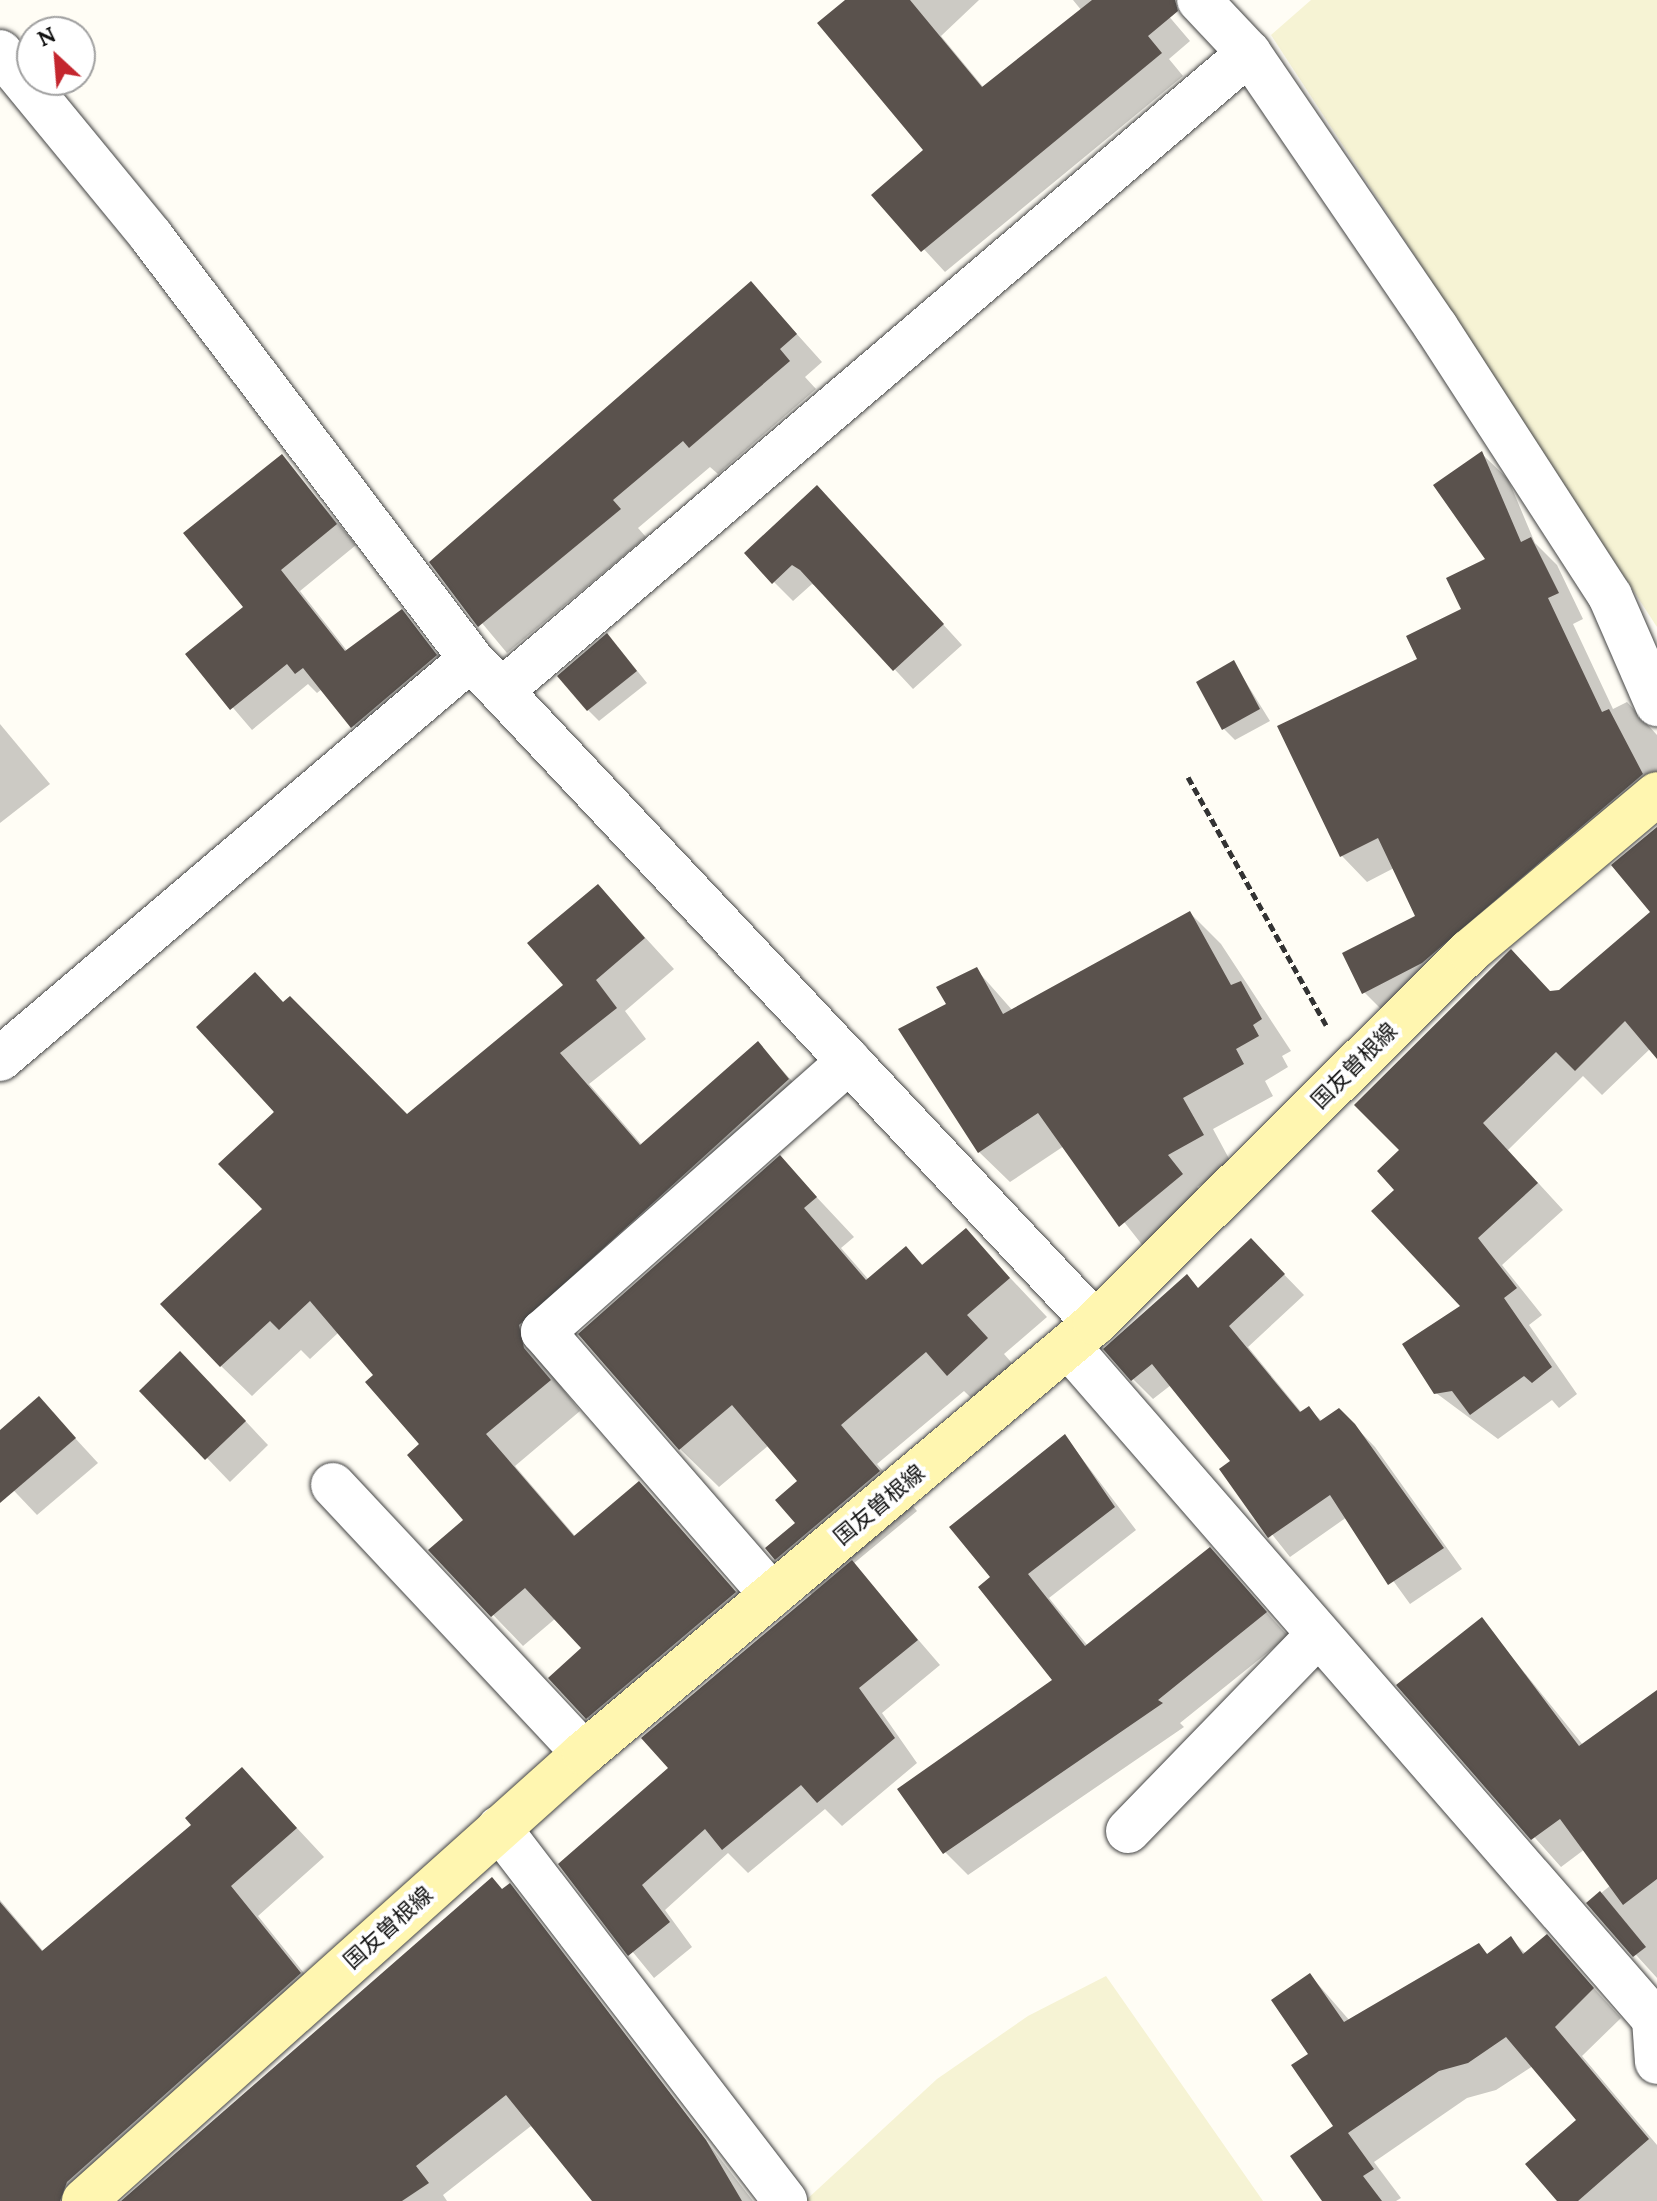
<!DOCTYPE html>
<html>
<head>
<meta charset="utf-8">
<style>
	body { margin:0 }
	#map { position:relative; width:1657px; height:2201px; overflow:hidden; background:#fffdf5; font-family:Lora,"Noto Sans JP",serif }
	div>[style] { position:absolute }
	.farmland>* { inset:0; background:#f6f3d4 }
	.shadow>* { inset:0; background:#0003 }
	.building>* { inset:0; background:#5a524d }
	.path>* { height:5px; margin-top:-2.5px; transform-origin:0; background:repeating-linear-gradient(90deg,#333 0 8px,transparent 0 12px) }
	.roads { filter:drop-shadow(0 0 2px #444) drop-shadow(0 0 2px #444) }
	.street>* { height:44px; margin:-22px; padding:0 22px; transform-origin:22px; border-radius:22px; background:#fff }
	.secondary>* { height:44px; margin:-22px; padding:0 22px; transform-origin:22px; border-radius:22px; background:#fff6b0 }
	span { translate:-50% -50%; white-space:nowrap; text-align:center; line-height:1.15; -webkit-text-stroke:8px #fff; paint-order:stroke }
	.street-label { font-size:22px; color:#111 }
	.north { position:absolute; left:16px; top:16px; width:80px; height:80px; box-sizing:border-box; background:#fff; border:2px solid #a0a0a0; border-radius:50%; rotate:334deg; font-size:22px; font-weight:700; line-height:32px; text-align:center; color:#111 }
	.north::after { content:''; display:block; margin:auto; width:28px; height:36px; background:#c4262e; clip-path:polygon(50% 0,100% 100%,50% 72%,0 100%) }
</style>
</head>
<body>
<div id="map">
	<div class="farmland">
		<i style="clip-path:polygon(1311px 0,1657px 0,1657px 627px,1271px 35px)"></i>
		<i style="clip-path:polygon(1106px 1976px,1263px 2201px,805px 2201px,937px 2079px,1028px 2016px)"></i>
	</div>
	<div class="shadow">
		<i style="clip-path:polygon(849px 0,979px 0,941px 36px,984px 88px,1082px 11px,1073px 0,1155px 0,1190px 41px,1169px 59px,1183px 76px,945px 272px,874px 195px,926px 150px)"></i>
		<i style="clip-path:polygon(751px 283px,822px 362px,805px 377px,816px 389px,718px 474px,710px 467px,638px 528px,646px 537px,507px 653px,431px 562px)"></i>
		<i style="clip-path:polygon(1482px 454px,1508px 479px,1535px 543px,1557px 565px,1583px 619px,1573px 624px,1613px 709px,1627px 702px,1657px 735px,1657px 809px,1390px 1018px,1364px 992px,1418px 917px,1394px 868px,1367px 882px,1342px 856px,1419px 660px,1463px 610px,1488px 560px)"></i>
		<i style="clip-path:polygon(282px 457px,356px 545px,300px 591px,348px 652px,401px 611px,456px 677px,373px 747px,322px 689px,317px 693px,308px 684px,252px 730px,188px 655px,245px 607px)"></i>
		<i style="clip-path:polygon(836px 507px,962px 645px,913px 689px,818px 587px,812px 584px,793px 601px,774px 582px)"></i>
		<i style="clip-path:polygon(618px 647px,647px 683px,599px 721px,588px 710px)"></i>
		<i style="clip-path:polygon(1234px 663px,1270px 721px,1235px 740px,1224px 729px)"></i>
		<i style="clip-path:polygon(0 724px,50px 784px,0 823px)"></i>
		<i style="clip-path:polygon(1657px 827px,1657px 1052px,1652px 1047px,1602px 1095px,1583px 1076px,1508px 1150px,1563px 1210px,1502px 1265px,1542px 1315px,1529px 1325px,1577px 1394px,1559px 1408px,1552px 1400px,1498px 1439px,1436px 1393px,1463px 1307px,1397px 1190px,1550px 993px,1560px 992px,1653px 913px,1614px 865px)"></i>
		<i style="clip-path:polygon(598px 886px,674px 969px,625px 1011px,646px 1039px,589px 1084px,642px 1145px,758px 1043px,818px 1110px,556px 1344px,548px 1370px,580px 1411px,515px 1466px,576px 1537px,639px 1483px,765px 1624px,618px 1748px,587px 1717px,584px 1648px,556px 1618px,523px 1646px,431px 1550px,466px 1520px,376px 1375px,339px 1332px,310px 1359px,301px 1350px,252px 1396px,221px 1366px,264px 1209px,284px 1004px,407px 1116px,566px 986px)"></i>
		<i style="clip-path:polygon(1190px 913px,1221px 944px,1291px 1051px,1282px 1056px,1288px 1067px,1265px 1081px,1273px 1096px,1213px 1129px,1233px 1166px,1197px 1187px,1212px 1206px,1151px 1256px,1064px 1146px,1010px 1182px,979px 1152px,948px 1005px,976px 969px,1013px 1011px)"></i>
		<i style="clip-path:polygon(780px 1158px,854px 1237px,841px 1248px,869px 1280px,905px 1248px,924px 1266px,966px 1231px,1047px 1317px,1004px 1354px,1025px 1378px,987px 1413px,964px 1391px,877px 1464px,917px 1511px,853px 1564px,940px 1665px,882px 1713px,917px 1763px,842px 1826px,825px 1809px,748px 1873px,728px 1853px,665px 1910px,692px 1947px,654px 1978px,561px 1864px,670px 1768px,813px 1596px,776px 1559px,797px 1523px,800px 1481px,769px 1445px,719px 1487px,680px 1449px)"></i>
		<i style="clip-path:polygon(1271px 1261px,1304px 1295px,1248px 1347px,1302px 1413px,1309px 1409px,1323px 1422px,1339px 1410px,1375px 1447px,1462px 1569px,1410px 1604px,1347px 1517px,1290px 1557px,1221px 1470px,1233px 1461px,1171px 1385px,1153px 1399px,1133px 1379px,1199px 1290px)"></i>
		<i style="clip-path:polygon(204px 1377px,268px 1445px,230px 1482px,207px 1458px)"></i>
		<i style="clip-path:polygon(39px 1399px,98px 1463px,37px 1515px,0 1476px,0 1433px)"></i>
		<i style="clip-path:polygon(1065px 1436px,1136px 1530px,1049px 1598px,1088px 1646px,1210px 1550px,1288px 1636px,1180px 1723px,1184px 1727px,968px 1875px,945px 1852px,1055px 1681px,993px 1577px)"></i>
		<i style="clip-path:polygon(1482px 1620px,1583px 1745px,1657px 1693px,1657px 1978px,1589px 1903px,1611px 1885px,1585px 1849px,1561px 1867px,1398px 1684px)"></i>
		<i style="clip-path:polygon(242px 1769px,324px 1857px,258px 1916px,328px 2003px,107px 2201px,0 2201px,0 1900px,44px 1952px,194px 1825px)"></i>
		<i style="clip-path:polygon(509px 1886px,753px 2201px,596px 2201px,531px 2126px,443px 2195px,447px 2201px,125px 2201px)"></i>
		<i style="clip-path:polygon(1547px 1937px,1621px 2018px,1582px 2056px,1657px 2145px,1657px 2201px,1559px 2201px,1579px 2120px,1533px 2066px,1496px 2090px,1467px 2098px,1374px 2162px,1401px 2198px,1396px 2201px,1325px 2201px,1336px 2126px,1311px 2055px,1310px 1975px,1350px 2021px,1479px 1945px,1488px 1955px,1511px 1939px,1526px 1954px)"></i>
	</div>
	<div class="building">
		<i style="clip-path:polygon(845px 0,910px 0,982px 87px,1092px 0,1175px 0,1178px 11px,1148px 36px,1162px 53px,921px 252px,871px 195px,923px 150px,817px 23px)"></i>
		<i style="clip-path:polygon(751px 281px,797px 334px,780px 349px,790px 361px,689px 448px,683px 441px,613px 500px,621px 509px,478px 627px,429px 562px)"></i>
		<i style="clip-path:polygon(1482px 451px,1521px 542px,1531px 537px,1559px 593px,1548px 598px,1602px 712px,1609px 709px,1643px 774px,1422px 963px,1362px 994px,1342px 953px,1415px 916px,1378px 838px,1340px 857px,1277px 726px,1417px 659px,1406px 636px,1461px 609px,1446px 578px,1485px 559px,1433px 485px)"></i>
		<i style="clip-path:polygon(282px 454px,337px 524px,281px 570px,345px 651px,402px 609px,437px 655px,351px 728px,303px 668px,295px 674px,287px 664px,230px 710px,185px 654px,243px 607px,183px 533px)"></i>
		<i style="clip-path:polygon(817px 485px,944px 624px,893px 671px,800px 570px,792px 565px,772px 584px,744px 553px)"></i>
		<i style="clip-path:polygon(607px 633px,637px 671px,587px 711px,557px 676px)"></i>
		<i style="clip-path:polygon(1234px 660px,1260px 709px,1222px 730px,1196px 682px)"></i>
		<i style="clip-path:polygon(1657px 827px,1657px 1059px,1625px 1021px,1575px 1071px,1556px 1052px,1483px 1123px,1538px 1183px,1478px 1238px,1517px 1288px,1504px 1298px,1552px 1367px,1532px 1383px,1524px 1376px,1470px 1415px,1452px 1391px,1434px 1394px,1402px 1344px,1460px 1306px,1371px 1211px,1394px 1190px,1377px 1171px,1399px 1150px,1354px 1105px,1511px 949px,1550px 991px,1559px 990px,1650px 912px,1611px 865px)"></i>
		<i style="clip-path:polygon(598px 884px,645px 938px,596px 980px,617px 1008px,560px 1053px,640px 1145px,758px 1041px,789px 1079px,519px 1325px,524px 1348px,551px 1380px,486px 1434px,574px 1536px,639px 1481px,736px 1592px,586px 1719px,548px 1678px,581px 1648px,525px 1588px,491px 1617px,428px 1550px,463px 1520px,407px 1455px,419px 1444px,365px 1382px,373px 1375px,310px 1301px,279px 1330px,270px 1321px,220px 1367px,160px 1304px,262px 1209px,218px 1164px,274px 1112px,196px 1027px,255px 972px,283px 1002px,290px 996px,407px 1114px,563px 985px,527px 943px)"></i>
		<i style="clip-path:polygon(1190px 911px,1231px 985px,1241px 981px,1262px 1019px,1253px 1025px,1259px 1036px,1236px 1049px,1244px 1064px,1183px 1098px,1204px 1135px,1168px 1155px,1183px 1174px,1119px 1227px,1038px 1113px,978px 1153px,898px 1029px,946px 1004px,936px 987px,977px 967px,1003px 1014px)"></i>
		<i style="clip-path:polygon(780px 1155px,817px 1197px,804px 1208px,866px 1280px,906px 1246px,922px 1265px,966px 1228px,1010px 1278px,967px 1315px,988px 1338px,947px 1376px,926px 1352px,841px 1425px,880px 1471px,775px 1560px,765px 1548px,795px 1523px,775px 1500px,797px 1481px,732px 1405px,679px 1450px,578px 1334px)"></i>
		<i style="clip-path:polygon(1251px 1238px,1285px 1274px,1229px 1326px,1300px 1412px,1309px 1406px,1320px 1421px,1339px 1408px,1355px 1424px,1444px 1548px,1388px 1585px,1330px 1495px,1268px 1538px,1219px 1469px,1230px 1461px,1152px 1364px,1131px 1381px,1103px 1349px,1187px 1274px,1198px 1288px)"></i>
		<i style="clip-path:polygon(180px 1351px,246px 1421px,205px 1460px,139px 1391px)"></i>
		<i style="clip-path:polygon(39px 1396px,76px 1438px,0 1503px,0 1430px)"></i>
		<i style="clip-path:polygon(1065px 1434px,1115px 1507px,1028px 1574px,1085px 1646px,1210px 1547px,1267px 1612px,1158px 1700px,1163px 1703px,943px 1854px,897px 1789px,1052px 1680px,978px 1587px,990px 1577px,949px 1527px)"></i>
		<i style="clip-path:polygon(852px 1560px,918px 1640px,859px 1688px,895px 1738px,817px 1803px,801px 1785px,722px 1850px,705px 1829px,642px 1885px,670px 1922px,628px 1956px,558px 1864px,668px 1768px,641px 1738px)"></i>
		<i style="clip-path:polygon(1482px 1617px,1579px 1746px,1657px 1690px,1657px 1879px,1623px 1905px,1560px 1819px,1531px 1840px,1396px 1685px)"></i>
		<i style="clip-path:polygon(242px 1767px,297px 1828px,231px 1886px,301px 1973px,67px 2182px,60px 2201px,0 2201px,0 1902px,42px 1951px,191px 1825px,185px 1818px)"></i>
		<i style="clip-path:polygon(492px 1877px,502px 1889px,510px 1883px,706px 2140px,742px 2201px,592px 2201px,506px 2095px,416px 2166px,429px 2183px,402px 2201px,121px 2201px)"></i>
		<i style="clip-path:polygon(1600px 1891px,1646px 1947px,1633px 1957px,1586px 1903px)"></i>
		<i style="clip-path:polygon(1547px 1934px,1594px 1988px,1555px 2027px,1649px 2139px,1578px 2201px,1557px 2201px,1525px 2164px,1576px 2120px,1506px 2037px,1468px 2063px,1439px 2071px,1348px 2133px,1374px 2169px,1363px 2176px,1382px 2201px,1322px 2201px,1290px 2156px,1333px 2126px,1291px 2065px,1308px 2054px,1271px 2000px,1310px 1973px,1344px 2022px,1479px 1943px,1487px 1954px,1511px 1936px,1523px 1954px)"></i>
	</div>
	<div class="path">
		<i style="left:1188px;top:777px;width:284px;rotate:60.9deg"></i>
	</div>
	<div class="roads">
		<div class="street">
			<i style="left:1199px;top:0;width:73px;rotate:46.7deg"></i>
			<i style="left:1249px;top:53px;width:332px;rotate:55.7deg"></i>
			<i style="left:1436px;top:327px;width:320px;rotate:57.1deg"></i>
			<i style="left:1610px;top:596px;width:118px;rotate:66.5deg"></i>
			<i style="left:0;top:52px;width:238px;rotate:50.6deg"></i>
			<i style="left:151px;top:236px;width:530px;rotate:52.89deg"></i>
			<i style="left:501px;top:691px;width:983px;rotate:-40.46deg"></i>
			<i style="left:0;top:1059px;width:618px;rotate:-40.34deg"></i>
			<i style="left:471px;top:659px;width:911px;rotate:46.78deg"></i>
			<i style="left:1068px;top:1346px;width:892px;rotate:48.95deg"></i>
			<i style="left:1654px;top:2019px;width:43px;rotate:86deg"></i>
			<i style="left:333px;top:1485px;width:367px;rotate:46.9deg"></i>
			<i style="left:772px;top:1595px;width:349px;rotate:-131deg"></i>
			<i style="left:543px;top:1332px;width:409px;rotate:-41.5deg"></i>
			<i style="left:499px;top:1828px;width:470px;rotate:52.5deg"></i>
			<i style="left:1128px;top:1831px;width:272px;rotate:-45.9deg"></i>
		</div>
		<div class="secondary">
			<i style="left:84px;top:2201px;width:671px;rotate:-41.86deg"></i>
			<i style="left:584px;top:1753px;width:668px;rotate:-40.08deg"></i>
			<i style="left:1095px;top:1323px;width:528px;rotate:-44.77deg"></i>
			<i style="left:1470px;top:951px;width:244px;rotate:-40deg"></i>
		</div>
	</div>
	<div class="street-label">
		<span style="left:1354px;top:1066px;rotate:-45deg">国友曽根線</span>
		<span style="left:879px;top:1505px;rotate:-40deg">国友曽根線</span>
		<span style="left:388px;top:1928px;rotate:-42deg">国友曽根線</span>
	</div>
	<div class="north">N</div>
</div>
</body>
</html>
